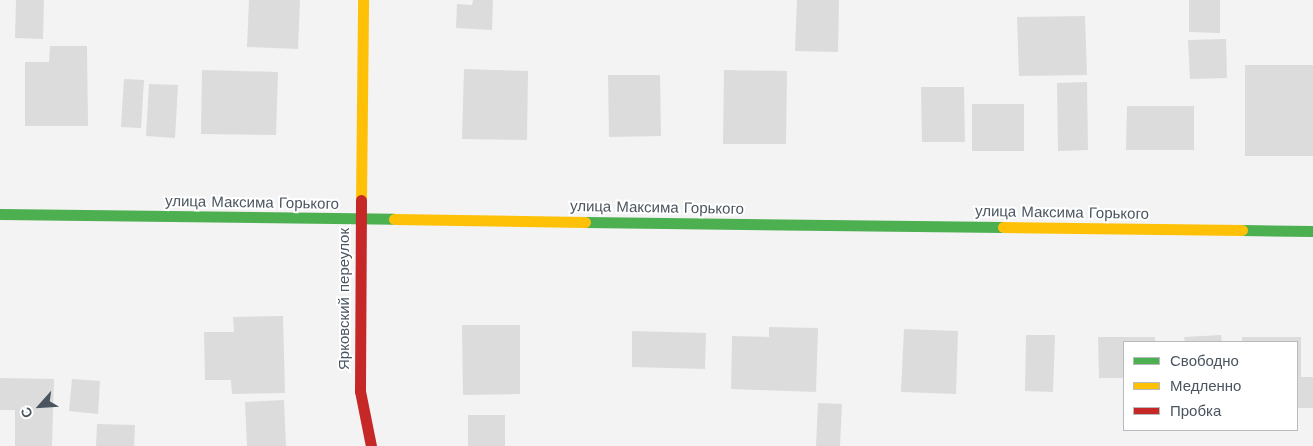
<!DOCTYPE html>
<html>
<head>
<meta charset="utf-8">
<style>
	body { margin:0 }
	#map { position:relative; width:1313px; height:446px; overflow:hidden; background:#f3f3f3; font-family:"Work Sans",sans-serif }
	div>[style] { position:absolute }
	.building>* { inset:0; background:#dcdcdd }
	.fast>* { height:11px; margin:-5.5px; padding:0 5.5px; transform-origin:5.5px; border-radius:5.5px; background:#4caf50 }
	.slow>* { height:11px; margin:-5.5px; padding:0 5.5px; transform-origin:5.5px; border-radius:5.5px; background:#ffc107 }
	.jam>* { height:11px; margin:-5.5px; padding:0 5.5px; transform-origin:5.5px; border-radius:5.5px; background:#c62828 }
	span { translate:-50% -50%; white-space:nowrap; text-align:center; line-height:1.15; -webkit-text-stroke:4px #fff; paint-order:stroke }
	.street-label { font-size:15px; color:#4a5560 }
	.legend { position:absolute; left:1123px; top:341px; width:175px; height:90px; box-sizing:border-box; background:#fff; border:1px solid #b7bbbf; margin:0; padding:6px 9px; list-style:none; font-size:15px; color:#4a5560 }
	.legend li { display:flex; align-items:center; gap:10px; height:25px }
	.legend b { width:25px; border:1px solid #b7bbbf }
	.north { position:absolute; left:15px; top:381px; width:50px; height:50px; -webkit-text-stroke:4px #fff; paint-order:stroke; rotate:244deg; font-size:14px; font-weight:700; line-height:20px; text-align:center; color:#4a5560 }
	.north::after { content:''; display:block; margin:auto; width:18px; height:22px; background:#4a5560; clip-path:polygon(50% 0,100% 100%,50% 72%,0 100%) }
</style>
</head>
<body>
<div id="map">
	<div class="building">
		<i style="clip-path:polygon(16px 0,44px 0,43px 39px,15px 38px)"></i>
		<i style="clip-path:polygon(249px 0,300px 0,298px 49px,247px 47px)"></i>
		<i style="clip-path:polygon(473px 0,493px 0,492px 30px,456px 28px,457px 4px,472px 5px)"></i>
		<i style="clip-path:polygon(797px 0,839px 0,838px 52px,795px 51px)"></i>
		<i style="clip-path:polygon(1189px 0,1220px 0,1220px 33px,1189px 32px)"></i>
		<i style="clip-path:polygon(1085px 16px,1087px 75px,1019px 76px,1017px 17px)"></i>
		<i style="clip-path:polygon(1226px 39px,1227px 78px,1190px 79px,1188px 40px)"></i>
		<i style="clip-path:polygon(50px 46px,87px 46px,88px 126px,25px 126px,25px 62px,49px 62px)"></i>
		<i style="clip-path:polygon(1245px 65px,1313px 65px,1313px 156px,1245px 156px)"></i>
		<i style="clip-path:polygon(464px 69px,528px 71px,527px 140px,462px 139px)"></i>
		<i style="clip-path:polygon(202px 70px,278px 72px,276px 135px,201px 134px)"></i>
		<i style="clip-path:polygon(724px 70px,787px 71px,786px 144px,723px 144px)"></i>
		<i style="clip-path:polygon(608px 75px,660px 75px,661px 136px,609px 137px)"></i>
		<i style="clip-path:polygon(124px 79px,144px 80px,141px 128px,121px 127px)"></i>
		<i style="clip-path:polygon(1087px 82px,1088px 150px,1058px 151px,1057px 83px)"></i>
		<i style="clip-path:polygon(149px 84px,178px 85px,175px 138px,146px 136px)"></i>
		<i style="clip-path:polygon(921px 87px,964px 87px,965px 142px,922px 142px)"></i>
		<i style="clip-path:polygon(972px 104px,1024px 104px,1024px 151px,972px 151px)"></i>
		<i style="clip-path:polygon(1127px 106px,1194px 106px,1194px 150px,1126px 150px)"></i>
		<i style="clip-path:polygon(283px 316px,285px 393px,232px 394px,231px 380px,205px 380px,204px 332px,234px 332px,233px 317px)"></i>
		<i style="clip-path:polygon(462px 325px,520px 325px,520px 394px,463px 395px)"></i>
		<i style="clip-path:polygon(769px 327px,818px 328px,816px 392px,731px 389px,732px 336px,769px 337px)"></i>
		<i style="clip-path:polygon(904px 329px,958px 331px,956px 394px,901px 392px)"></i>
		<i style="clip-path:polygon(632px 331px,706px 333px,705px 369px,632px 367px)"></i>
		<i style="clip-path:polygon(1026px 335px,1055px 335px,1053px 392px,1025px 391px)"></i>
		<i style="clip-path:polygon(1221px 335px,1222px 342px,1185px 342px,1184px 337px)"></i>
		<i style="clip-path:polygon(1098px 337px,1155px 337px,1155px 342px,1124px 342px,1124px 378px,1099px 378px)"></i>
		<i style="clip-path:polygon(1242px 337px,1301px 337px,1301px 377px,1313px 377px,1313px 408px,1297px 408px,1297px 342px,1242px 342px)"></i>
		<i style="clip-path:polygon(0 378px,54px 379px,52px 446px,15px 446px,15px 410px,0 410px)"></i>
		<i style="clip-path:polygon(72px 379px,100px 381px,98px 414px,69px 411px)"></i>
		<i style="clip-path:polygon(284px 400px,286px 446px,247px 446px,245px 402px)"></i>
		<i style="clip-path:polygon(818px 403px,842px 404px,840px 446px,816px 446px)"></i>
		<i style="clip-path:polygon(468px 415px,505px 415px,505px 446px,468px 446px)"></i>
		<i style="clip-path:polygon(97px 424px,135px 425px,134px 446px,96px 446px)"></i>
	</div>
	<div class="fast">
		<i style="left:0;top:214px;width:394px;rotate:0.7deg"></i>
		<i style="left:585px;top:222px;width:418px;rotate:0.7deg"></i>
		<i style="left:1242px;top:230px;width:71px;rotate:0.8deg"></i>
	</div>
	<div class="slow">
		<i style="left:361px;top:200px;width:200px;rotate:-89.4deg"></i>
		<i style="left:394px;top:219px;width:191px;rotate:0.9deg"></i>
		<i style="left:1003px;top:227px;width:239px;rotate:0.7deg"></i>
	</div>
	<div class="jam">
		<i style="left:361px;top:200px;width:191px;rotate:90.3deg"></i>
		<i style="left:360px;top:391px;width:56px;rotate:78.7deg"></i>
	</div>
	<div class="street-label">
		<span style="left:252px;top:203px;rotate:1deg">улица Максима Горького</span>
		<span style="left:657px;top:208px;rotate:1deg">улица Максима Горького</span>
		<span style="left:1062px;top:213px;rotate:1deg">улица Максима Горького</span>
		<span style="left:345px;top:299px;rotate:-90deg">Ярковский переулок</span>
	</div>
	<ul class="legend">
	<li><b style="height:6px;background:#4caf50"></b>Свободно</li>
	<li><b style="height:6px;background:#ffc107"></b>Медленно</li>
	<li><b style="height:6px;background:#c62828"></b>Пробка</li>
	</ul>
	<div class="north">С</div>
</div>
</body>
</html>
